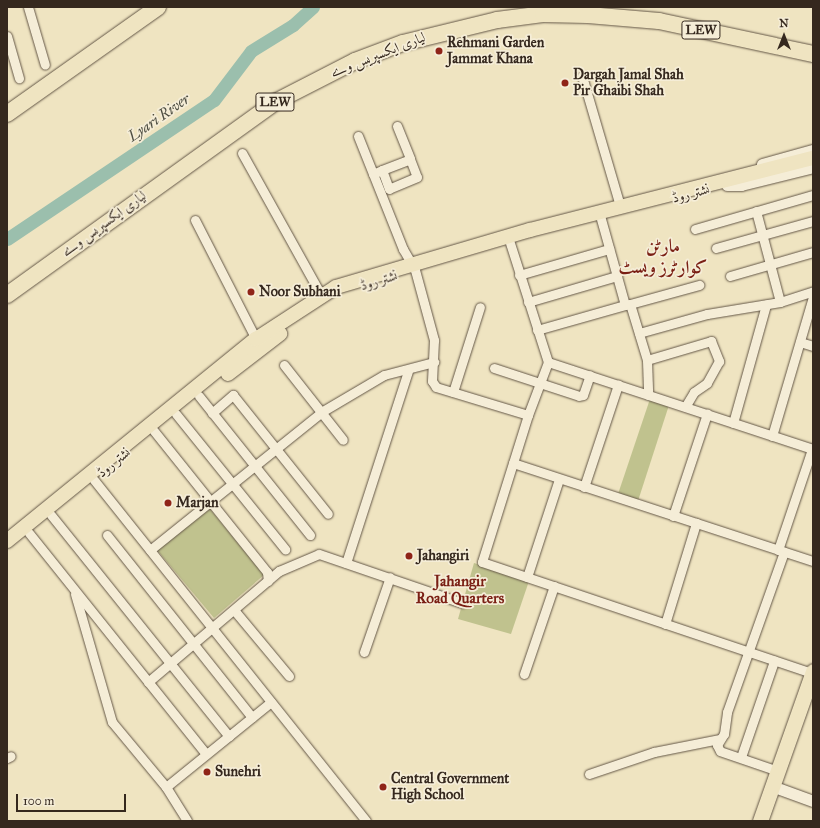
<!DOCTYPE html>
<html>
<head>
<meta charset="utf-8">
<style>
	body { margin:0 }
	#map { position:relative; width:820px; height:828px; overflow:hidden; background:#efe4c1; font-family:"IM FELL Great Primer",Amiri,serif }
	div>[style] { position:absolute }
	.green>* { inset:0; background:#c0c28e }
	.river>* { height:13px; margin:-6.5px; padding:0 6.5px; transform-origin:6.5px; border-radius:6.5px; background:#9bbfad }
	.roads { filter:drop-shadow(0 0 1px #645747) drop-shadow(0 0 1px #645747) }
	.minor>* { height:9px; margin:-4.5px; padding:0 4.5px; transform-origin:4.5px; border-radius:4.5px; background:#f5edd7 }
	.tertiary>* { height:11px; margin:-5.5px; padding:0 5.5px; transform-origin:5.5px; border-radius:5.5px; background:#f5edd7 }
	.primary>* { height:14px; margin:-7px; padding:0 7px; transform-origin:7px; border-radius:7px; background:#efe4c1 }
	.trunk>* { height:15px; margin:-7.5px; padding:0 7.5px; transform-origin:7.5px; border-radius:7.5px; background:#efe4c1 }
	.motorway>* { height:16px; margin:-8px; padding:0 8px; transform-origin:8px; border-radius:8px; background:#efe4c1 }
	.dots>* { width:11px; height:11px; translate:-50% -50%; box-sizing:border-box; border:2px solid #f5edd7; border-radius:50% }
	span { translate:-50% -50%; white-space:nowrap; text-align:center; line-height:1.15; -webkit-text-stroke:3.5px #f5edd7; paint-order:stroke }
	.shield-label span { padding:1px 3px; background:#f5edd7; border:1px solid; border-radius:3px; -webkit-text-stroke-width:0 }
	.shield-label { font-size:13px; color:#35281e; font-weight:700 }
	.poi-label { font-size:14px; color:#35281e; font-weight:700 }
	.left { translate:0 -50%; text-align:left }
	.street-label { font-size:14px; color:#35281e }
	.water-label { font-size:15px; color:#4e4e42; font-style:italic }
	.neighbourhood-label { font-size:15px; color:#7a1f14; font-weight:700 }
	.district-label { font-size:18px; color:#7a1f14; font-weight:700 }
	.frame { position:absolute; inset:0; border:8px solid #35281e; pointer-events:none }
	.north { position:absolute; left:764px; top:16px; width:40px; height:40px; -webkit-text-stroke:3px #f5edd7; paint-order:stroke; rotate:0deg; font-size:11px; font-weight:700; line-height:16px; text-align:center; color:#35281e }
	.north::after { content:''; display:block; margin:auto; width:14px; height:18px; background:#35281e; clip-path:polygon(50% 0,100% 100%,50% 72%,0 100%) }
	.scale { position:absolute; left:16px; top:794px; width:110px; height:18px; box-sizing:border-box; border:2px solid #35281e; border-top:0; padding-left:5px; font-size:12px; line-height:14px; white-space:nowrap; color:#35281e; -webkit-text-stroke:3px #f5edd7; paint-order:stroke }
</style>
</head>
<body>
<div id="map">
	<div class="green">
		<i style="clip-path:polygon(651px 396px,670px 402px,637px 504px,617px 497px)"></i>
		<i style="clip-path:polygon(210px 509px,264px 575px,214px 618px,157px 550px)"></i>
		<i style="clip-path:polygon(474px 563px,529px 581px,511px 634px,458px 619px)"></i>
	</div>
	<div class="river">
		<i style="left:7px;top:239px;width:249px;rotate:-33.9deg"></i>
		<i style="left:214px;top:100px;width:61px;rotate:-52.9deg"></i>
		<i style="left:251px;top:51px;width:49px;rotate:-31.8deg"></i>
		<i style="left:293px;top:25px;width:27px;rotate:-42deg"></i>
	</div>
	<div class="roads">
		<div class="minor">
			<i style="left:28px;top:7px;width:60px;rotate:73.7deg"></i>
			<i style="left:7px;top:36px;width:44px;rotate:74.1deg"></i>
			<i style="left:582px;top:76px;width:135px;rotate:73.7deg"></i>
			<i style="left:397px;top:126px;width:35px;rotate:68deg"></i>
			<i style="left:358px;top:136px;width:122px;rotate:68.3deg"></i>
			<i style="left:403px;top:249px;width:24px;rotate:60deg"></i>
			<i style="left:415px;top:270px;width:73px;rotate:74.8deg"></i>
			<i style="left:434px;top:340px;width:41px;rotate:92.8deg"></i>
			<i style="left:432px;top:381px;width:7px;rotate:56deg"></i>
			<i style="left:436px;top:387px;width:96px;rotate:16.9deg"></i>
			<i style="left:242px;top:153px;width:162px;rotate:60.9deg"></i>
			<i style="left:373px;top:174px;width:10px;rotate:-24deg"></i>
			<i style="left:382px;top:170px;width:30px;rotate:-21deg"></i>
			<i style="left:410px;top:159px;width:19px;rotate:69deg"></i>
			<i style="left:417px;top:177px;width:30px;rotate:157deg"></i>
			<i style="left:389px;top:189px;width:20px;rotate:-110deg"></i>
			<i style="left:756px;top:211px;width:94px;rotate:75.2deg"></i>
			<i style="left:601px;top:219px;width:89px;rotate:74.4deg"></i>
			<i style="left:625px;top:305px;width:5px;rotate:-11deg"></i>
			<i style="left:630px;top:304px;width:59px;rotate:73.1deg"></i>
			<i style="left:647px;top:360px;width:35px;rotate:88deg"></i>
			<i style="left:195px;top:220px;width:134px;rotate:62.9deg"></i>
			<i style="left:695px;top:229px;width:123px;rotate:-16.1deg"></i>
			<i style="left:510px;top:243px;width:125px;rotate:72.3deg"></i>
			<i style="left:548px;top:362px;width:279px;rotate:18.2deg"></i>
			<i style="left:716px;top:248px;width:101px;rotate:-15.6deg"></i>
			<i style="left:519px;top:275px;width:94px;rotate:-16.1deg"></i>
			<i style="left:730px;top:276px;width:86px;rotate:-16.1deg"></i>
			<i style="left:528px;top:302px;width:93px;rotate:-16.3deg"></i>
			<i style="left:630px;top:304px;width:72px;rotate:-15.4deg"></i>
			<i style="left:537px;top:330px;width:91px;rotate:-15.9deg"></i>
			<i style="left:639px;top:333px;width:71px;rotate:-15.6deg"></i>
			<i style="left:707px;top:314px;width:74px;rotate:-9.3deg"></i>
			<i style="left:780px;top:302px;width:35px;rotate:-18deg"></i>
			<i style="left:800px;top:342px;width:14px;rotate:17deg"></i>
			<i style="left:647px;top:360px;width:67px;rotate:-16.5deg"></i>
			<i style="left:711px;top:341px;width:22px;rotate:68deg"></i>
			<i style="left:719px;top:361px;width:25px;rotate:119deg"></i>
			<i style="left:707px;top:383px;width:16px;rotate:145deg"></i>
			<i style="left:694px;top:392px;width:17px;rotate:121deg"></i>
			<i style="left:548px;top:362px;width:57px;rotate:110.7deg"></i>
			<i style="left:528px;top:415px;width:154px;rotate:107.4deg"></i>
			<i style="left:482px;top:562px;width:348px;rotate:18.6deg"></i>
			<i style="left:284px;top:365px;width:95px;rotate:51.8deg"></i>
			<i style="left:494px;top:368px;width:89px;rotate:18.2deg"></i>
			<i style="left:579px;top:396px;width:4px;rotate:-14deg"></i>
			<i style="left:583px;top:395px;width:21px;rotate:-71deg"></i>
			<i style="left:453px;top:392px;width:89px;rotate:-72.4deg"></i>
			<i style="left:199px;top:396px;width:178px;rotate:51.4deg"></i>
			<i style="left:212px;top:413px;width:28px;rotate:-41deg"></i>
			<i style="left:233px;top:395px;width:152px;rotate:51.4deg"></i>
			<i style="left:176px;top:414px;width:174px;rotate:51.1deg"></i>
			<i style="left:733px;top:423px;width:123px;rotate:-74.4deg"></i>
			<i style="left:154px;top:431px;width:181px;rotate:51.3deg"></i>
			<i style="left:267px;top:572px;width:9px;rotate:84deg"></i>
			<i style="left:772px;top:436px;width:145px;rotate:-73.6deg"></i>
			<i style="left:513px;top:463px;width:316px;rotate:18.1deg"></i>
			<i style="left:94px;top:480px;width:436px;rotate:51.4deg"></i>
			<i style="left:584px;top:487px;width:108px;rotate:-71.6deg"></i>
			<i style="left:51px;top:515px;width:284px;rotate:51.2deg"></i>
			<i style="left:673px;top:516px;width:108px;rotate:-71.6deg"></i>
			<i style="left:29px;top:533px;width:283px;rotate:51.3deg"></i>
			<i style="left:107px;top:535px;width:233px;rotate:51.5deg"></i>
			<i style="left:150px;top:550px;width:222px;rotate:-38.8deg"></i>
			<i style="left:323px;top:411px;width:71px;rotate:-30.5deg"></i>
			<i style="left:384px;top:375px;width:52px;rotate:-14.6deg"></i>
			<i style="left:778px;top:550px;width:107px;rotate:-71.4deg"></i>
			<i style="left:346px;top:563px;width:202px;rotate:-72.1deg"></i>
			<i style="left:527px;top:577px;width:103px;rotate:-71.9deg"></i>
			<i style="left:75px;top:594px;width:133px;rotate:73.9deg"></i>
			<i style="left:112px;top:722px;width:85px;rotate:50.3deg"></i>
			<i style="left:166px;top:787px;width:40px;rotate:58deg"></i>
			<i style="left:234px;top:610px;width:86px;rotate:50.2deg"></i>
			<i style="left:665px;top:624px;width:106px;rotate:-72.9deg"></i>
			<i style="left:364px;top:652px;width:79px;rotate:-70.9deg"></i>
			<i style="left:524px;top:674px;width:93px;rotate:-71.2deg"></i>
			<i style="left:148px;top:682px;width:172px;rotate:-40.3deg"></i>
			<i style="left:279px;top:571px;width:43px;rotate:-23deg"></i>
			<i style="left:319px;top:554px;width:151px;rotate:18.9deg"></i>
			<i style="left:741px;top:757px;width:102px;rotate:-71deg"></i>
			<i style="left:7px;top:758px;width:4px;rotate:-27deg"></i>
			<i style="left:778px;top:771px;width:61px;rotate:-161deg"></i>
			<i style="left:720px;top:751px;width:7px;rotate:-117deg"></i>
			<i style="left:717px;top:745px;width:13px;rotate:-58deg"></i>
			<i style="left:724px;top:734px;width:22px;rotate:-82deg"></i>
			<i style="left:727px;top:712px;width:170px;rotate:-70.4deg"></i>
			<i style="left:589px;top:774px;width:69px;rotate:-18.7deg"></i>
			<i style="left:654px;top:752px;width:66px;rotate:-11.3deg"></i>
			<i style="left:166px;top:787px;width:135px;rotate:-39deg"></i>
		</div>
		<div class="tertiary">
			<i style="left:762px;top:164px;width:53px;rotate:-15.4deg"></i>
			<i style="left:727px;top:185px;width:14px"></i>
			<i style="left:741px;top:185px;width:74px;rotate:-14deg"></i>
			<i style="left:780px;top:789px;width:35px;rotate:20deg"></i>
		</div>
		<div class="primary">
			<i style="left:228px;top:374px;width:66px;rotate:-37.6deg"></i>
			<i style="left:7px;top:541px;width:321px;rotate:-39.1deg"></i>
			<i style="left:256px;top:339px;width:95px;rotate:-33deg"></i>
			<i style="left:336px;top:287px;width:202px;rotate:-16.4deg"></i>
			<i style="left:530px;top:230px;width:292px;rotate:-14.3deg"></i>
		</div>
		<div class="trunk">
			<i style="left:760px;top:821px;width:159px;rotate:-70.5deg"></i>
		</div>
		<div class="motorway">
			<i style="left:7px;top:114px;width:185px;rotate:-35.3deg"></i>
			<i style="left:7px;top:295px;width:332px;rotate:-35.7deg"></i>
			<i style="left:277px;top:101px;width:88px;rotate:-27.1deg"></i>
			<i style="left:355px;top:61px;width:51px;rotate:-20.6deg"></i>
			<i style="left:403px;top:43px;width:97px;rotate:-13.7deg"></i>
			<i style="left:497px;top:20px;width:46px;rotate:-7.4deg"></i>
			<i style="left:543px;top:14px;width:45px;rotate:1.3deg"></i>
			<i style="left:588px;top:15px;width:71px;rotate:4.8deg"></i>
			<i style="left:659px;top:21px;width:157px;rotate:12.1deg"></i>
		</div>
	</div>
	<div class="dots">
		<i style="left:439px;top:51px;background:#8f2418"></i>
		<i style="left:565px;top:83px;background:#8f2418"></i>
		<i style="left:251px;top:292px;background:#8f2418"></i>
		<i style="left:168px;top:503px;background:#8f2418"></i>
		<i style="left:409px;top:556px;background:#8f2418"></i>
		<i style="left:207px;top:772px;background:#8f2418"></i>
		<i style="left:383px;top:787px;background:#8f2418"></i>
	</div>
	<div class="shield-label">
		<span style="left:701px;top:30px">LEW</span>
		<span style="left:275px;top:102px">LEW</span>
	</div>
	<div class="poi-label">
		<span class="left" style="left:447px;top:51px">Rehmani Garden<br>Jammat Khana</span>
		<span class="left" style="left:573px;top:83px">Dargah Jamal Shah<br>Pir Ghaibi Shah</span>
		<span class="left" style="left:259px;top:292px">Noor Subhani</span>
		<span class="left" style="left:176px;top:503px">Marjan</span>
		<span class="left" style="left:417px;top:556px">Jahangiri</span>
		<span class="left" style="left:215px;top:772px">Sunehri</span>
		<span class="left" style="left:391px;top:787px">Central Government<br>High School</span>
	</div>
	<div class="street-label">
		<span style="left:378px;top:55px;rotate:-21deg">لیاری ایکسپریس وے</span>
		<span style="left:691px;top:194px;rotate:-15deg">نشتر روڈ</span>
		<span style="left:104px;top:224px;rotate:-36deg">لیاری ایکسپریس وے</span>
		<span style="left:379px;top:281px;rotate:-17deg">نشتر روڈ</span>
		<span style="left:114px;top:463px;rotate:-39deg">نشتر روڈ</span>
	</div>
	<div class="water-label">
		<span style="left:159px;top:118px;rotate:-35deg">Lyari River</span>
	</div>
	<div class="neighbourhood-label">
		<span style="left:460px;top:590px">Jahangir<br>Road Quarters</span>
	</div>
	<div class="district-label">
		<span style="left:663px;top:257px">مارٹن<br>کوارٹرز ویسٹ</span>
	</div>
	<div class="frame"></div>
	<div class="north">N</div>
	<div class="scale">100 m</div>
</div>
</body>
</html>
